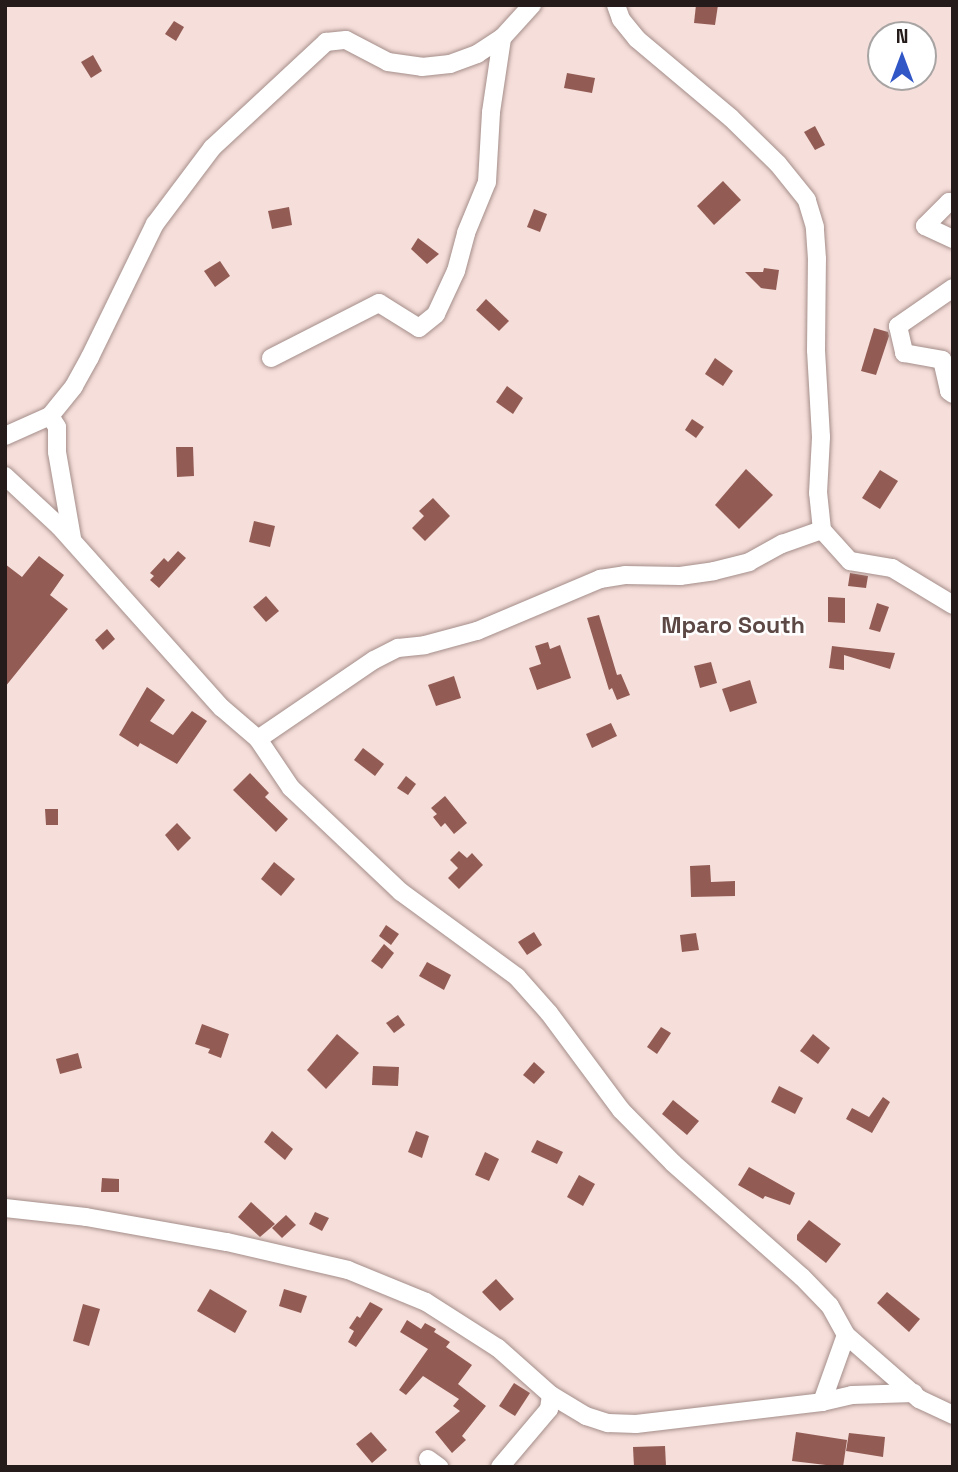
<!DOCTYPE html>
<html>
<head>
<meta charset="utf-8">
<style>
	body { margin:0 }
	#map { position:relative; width:958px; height:1472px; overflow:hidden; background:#f6deda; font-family:"Space Grotesk",sans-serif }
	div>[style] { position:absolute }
	.building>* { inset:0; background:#925c54 }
	.roads { filter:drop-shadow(0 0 2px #a48e8a) drop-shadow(0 0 2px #a48e8a) }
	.minor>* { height:18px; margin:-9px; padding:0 9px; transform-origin:9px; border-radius:9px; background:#fff }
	span { translate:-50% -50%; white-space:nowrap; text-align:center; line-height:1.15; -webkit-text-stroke:5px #fff; paint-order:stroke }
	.quarter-label { font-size:23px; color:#5c4845; font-weight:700 }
	.frame { position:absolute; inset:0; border:7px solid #241b1a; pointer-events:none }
	.north { position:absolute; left:867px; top:21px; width:70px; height:70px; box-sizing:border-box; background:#fff; border:2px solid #a7a4a3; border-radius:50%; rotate:0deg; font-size:19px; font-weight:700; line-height:28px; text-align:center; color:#241b1a }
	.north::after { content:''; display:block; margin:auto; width:24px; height:32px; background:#3156c6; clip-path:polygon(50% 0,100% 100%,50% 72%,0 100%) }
</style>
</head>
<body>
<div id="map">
	<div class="building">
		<i style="clip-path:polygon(696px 5px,718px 5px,715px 25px,694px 23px)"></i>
		<i style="clip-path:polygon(174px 21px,184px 27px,176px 41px,165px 34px)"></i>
		<i style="clip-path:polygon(93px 55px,102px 71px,91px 78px,81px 62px)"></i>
		<i style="clip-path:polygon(567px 73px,595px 78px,592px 93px,564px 88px)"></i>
		<i style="clip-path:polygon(815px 126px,825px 145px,815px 150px,804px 132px)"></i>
		<i style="clip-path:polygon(723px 181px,741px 200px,714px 225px,697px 206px)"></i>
		<i style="clip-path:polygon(289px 207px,292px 225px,272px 229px,268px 211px)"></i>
		<i style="clip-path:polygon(534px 209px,547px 214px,540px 232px,527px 227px)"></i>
		<i style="clip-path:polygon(418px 238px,439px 254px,427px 264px,411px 249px)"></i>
		<i style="clip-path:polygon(220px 261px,230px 276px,215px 287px,204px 271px)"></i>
		<i style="clip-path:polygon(764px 268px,779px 270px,776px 290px,761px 288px,745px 272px,763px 272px)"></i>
		<i style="clip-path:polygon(486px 299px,509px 321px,499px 331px,476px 310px)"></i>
		<i style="clip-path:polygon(874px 328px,888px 332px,889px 336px,876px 375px,861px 371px)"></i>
		<i style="clip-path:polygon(715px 358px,733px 371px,723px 386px,705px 374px)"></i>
		<i style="clip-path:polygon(507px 386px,523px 398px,513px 414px,496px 402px)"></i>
		<i style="clip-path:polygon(692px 419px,704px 427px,696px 438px,685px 430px)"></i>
		<i style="clip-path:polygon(176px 447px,193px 447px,194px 476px,177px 477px)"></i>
		<i style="clip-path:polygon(746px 469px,773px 495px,739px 529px,715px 505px)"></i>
		<i style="clip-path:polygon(880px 470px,898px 481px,880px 509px,862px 498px)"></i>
		<i style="clip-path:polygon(433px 498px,450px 516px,425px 541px,412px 528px,424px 516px,419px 511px)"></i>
		<i style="clip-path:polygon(254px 521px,275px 526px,270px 547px,249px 542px)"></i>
		<i style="clip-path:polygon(178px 551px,186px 558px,159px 588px,150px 580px,154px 576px,150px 573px,164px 558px,168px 562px)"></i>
		<i style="clip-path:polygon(39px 556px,64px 575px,50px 595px,68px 609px,5px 687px,5px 564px,22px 577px)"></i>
		<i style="clip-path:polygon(850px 573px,868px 576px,866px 588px,848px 586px)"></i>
		<i style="clip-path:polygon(266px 596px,279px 611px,266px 622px,253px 607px)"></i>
		<i style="clip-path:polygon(828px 597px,845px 598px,845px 623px,828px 622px)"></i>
		<i style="clip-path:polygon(877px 603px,889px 607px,880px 632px,869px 629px)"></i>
		<i style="clip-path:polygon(599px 615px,617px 675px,621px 674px,630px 695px,617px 700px,612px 688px,609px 690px,587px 618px)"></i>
		<i style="clip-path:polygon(107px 629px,115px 639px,103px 650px,95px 640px)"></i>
		<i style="clip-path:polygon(548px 642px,550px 649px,560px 645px,571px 678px,537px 690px,529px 668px,541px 664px,535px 646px)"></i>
		<i style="clip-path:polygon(832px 646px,840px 647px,895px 653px,890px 669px,844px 655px,844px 670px,829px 668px)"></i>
		<i style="clip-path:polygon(711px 662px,717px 683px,700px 688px,694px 666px)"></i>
		<i style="clip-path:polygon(454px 676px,461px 698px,436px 706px,428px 685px)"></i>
		<i style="clip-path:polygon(750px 680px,757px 703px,730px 712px,722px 689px)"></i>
		<i style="clip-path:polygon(147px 687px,165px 700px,150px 721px,173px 735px,192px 711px,207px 721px,177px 764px,140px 743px,138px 747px,119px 735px)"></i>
		<i style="clip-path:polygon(611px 723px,617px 736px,592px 748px,586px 734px)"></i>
		<i style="clip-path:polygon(363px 748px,384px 764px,375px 776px,354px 760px)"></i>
		<i style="clip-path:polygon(250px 773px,269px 793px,265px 797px,288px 819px,276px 832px,233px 790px)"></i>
		<i style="clip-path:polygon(406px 776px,416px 784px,408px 795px,397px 788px)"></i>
		<i style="clip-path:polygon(445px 796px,467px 823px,454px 834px,445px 823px,441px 827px,433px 817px,437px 814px,431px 808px)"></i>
		<i style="clip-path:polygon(45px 809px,58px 809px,58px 825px,46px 825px)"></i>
		<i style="clip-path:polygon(177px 823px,191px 838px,178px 851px,165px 835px)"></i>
		<i style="clip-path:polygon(459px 851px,467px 858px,472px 853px,483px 865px,459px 889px,448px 878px,458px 868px,450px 860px)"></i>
		<i style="clip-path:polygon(274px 862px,295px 879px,281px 896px,261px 879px)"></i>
		<i style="clip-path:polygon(710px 865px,711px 882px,735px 881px,735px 896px,691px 897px,690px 866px)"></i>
		<i style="clip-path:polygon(386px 925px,399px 934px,391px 945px,379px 936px)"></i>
		<i style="clip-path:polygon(534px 932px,542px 945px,527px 955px,518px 942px)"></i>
		<i style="clip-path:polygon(696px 933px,699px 950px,682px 952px,680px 935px)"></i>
		<i style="clip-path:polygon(384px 944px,394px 953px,382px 969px,371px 961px)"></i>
		<i style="clip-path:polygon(427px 962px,451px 975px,444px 990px,419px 976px)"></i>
		<i style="clip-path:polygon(398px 1015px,405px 1025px,394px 1033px,386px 1023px)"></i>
		<i style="clip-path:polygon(202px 1024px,229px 1034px,221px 1058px,208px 1053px,210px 1049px,195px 1044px)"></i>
		<i style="clip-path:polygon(661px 1027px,671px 1033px,657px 1054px,647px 1047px)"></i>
		<i style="clip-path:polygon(337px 1034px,359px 1053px,326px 1089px,307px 1070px)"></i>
		<i style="clip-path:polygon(813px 1034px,830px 1048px,818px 1064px,800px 1051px)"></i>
		<i style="clip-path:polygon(78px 1053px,82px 1068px,60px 1074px,56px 1059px)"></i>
		<i style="clip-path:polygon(534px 1062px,545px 1072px,534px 1084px,523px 1075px)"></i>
		<i style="clip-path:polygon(373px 1066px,399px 1067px,398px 1086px,372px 1085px)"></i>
		<i style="clip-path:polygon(779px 1086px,803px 1098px,795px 1114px,771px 1102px)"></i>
		<i style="clip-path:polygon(883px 1097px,890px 1102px,872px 1133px,846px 1119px,852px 1108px,869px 1117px)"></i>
		<i style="clip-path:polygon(673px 1100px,699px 1121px,687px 1135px,662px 1114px)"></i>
		<i style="clip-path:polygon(272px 1131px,293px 1149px,285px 1160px,264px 1142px)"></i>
		<i style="clip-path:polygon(416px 1131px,429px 1136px,422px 1158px,408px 1152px)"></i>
		<i style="clip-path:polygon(537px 1140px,563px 1152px,557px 1164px,531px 1152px)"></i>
		<i style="clip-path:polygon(485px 1152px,499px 1159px,489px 1181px,475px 1175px)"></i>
		<i style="clip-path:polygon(749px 1167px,795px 1193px,790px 1205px,765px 1196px,763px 1199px,738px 1185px)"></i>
		<i style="clip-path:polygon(579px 1175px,595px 1184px,583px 1206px,567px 1197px)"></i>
		<i style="clip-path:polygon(102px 1178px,119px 1179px,119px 1192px,101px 1192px)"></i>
		<i style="clip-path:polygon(251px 1202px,275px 1224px,260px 1237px,238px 1217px)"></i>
		<i style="clip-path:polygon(315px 1212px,329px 1218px,322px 1231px,309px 1224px)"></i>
		<i style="clip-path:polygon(286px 1215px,296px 1225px,282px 1238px,272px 1228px)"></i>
		<i style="clip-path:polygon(809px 1220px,841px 1244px,826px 1263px,797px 1240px,797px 1235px)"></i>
		<i style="clip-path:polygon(496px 1279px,514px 1299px,500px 1311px,482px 1292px)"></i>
		<i style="clip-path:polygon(210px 1289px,247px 1311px,235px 1333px,197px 1311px)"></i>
		<i style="clip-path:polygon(284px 1289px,307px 1296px,301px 1313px,279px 1306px)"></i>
		<i style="clip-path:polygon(887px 1292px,920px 1319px,909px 1332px,877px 1303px)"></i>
		<i style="clip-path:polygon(370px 1302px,383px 1309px,356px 1347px,348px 1342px,354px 1331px,349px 1328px,357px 1316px,360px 1318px)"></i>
		<i style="clip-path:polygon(83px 1304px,100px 1309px,89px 1346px,73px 1341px)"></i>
		<i style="clip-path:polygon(407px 1320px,421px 1329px,425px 1323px,436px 1329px,434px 1332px,450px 1342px,446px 1347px,472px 1365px,458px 1384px,486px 1406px,462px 1436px,466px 1440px,452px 1453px,435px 1432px,460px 1411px,453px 1406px,459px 1399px,423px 1376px,406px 1395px,399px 1390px,428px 1349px,400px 1332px)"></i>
		<i style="clip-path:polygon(514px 1383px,530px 1393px,515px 1416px,499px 1406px)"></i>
		<i style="clip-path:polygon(371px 1432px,387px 1450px,372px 1463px,356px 1444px)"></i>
		<i style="clip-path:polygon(796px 1432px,847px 1440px,843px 1467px,792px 1461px)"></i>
		<i style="clip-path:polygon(849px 1433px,885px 1437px,883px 1457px,846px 1451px)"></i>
		<i style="clip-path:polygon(665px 1446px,666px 1466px,634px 1467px,633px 1447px)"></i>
	</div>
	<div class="roads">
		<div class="minor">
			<i style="left:953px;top:203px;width:4px;rotate:-166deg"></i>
			<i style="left:949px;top:202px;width:34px;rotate:135deg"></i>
			<i style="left:925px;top:226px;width:31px;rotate:25deg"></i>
			<i style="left:953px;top:288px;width:67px;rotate:145.4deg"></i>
			<i style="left:898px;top:326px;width:28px;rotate:77deg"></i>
			<i style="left:904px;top:353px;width:39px;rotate:10deg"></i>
			<i style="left:942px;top:360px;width:32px;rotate:77deg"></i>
			<i style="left:949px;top:391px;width:5px;rotate:37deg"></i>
			<i style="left:271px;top:358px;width:121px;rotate:-27deg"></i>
			<i style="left:379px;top:303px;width:47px;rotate:32deg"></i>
			<i style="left:419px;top:328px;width:22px;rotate:-39deg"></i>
			<i style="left:436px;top:314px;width:47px;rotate:-65.1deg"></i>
			<i style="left:456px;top:271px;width:39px;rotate:-75deg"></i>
			<i style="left:466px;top:233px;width:55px;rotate:-67.6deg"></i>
			<i style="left:487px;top:182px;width:70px;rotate:-86.7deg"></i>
			<i style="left:491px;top:112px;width:75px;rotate:-81.5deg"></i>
			<i style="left:5px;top:436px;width:49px;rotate:-24deg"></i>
			<i style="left:5px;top:476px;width:74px;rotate:42.8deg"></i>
			<i style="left:59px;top:526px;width:244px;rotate:48.2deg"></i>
			<i style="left:222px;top:708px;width:48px;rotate:40.7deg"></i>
			<i style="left:258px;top:739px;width:59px;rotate:56deg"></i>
			<i style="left:291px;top:788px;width:151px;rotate:43.4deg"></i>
			<i style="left:401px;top:892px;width:144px;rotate:36.2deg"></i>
			<i style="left:517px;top:977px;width:48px;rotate:48.4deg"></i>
			<i style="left:549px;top:1013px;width:121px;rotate:53.4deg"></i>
			<i style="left:621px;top:1110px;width:74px;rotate:45.5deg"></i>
			<i style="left:673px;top:1163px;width:172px;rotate:41.5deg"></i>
			<i style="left:802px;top:1277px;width:40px;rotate:46deg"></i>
			<i style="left:830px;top:1306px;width:33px;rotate:61deg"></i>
			<i style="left:846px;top:1335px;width:97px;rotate:41.2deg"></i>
			<i style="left:919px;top:1399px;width:38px;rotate:25deg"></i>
			<i style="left:822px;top:530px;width:42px;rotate:47.9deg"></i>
			<i style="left:850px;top:561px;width:43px;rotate:9.5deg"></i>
			<i style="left:892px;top:568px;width:71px;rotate:31.2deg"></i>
			<i style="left:72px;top:538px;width:87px;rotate:-99.9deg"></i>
			<i style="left:57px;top:452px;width:25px;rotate:-90deg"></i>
			<i style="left:57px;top:427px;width:13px;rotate:-122deg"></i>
			<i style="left:50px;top:416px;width:38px;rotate:-51deg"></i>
			<i style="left:74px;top:386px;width:33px;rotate:-61deg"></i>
			<i style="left:90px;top:357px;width:148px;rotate:-64deg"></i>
			<i style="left:155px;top:224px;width:95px;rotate:-53.1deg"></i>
			<i style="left:212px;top:148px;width:156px;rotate:-42.9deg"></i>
			<i style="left:326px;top:42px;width:20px;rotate:-6deg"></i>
			<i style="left:346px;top:40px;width:47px;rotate:27.6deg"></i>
			<i style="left:388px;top:62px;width:34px;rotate:8deg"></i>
			<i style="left:422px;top:67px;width:28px;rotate:-6deg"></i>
			<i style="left:450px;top:64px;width:29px;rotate:-20deg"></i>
			<i style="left:477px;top:54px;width:30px;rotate:-33deg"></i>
			<i style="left:502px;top:38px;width:45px;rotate:-47.7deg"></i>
			<i style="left:258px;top:739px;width:140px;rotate:-34.3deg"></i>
			<i style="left:374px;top:660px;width:27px;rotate:-27deg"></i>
			<i style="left:398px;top:648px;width:27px;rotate:-6deg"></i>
			<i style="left:425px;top:645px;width:54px;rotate:-15.1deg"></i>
			<i style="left:477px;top:631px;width:134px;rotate:-22.9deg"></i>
			<i style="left:600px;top:579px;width:25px;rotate:-9deg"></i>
			<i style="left:625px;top:575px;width:55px;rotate:1deg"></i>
			<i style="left:680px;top:576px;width:34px;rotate:-8deg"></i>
			<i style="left:714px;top:571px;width:36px;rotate:-14deg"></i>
			<i style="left:749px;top:562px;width:38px;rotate:-29deg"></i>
			<i style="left:782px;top:544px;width:42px;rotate:-19.3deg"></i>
			<i style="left:822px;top:530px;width:37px;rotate:-96deg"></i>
			<i style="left:818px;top:493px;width:56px;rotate:-86.9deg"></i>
			<i style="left:821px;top:437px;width:87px;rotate:-93.3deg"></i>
			<i style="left:816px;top:350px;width:91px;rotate:-89.4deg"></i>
			<i style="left:817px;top:259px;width:32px;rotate:-94deg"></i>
			<i style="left:815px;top:227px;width:28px;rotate:-107deg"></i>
			<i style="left:807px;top:200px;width:46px;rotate:-128.9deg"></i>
			<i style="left:778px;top:164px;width:66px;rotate:-135.6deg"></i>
			<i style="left:731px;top:118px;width:123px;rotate:-140deg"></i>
			<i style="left:637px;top:39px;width:26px;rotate:-129deg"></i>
			<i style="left:621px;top:19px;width:15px;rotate:-110deg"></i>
			<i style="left:5px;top:1208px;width:81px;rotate:6.3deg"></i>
			<i style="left:86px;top:1217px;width:143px;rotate:10.1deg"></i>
			<i style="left:227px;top:1242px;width:124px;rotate:13deg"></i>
			<i style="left:348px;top:1270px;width:84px;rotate:22.3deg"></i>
			<i style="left:426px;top:1302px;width:85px;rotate:32.6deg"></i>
			<i style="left:498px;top:1348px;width:71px;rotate:41.6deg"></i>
			<i style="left:551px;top:1395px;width:41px;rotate:31deg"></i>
			<i style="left:586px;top:1416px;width:23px;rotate:18deg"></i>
			<i style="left:608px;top:1423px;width:28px;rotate:2deg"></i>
			<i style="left:636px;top:1424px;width:187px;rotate:-6.7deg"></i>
			<i style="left:822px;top:1402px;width:71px;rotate:-70.3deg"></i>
			<i style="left:822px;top:1402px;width:31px;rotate:-13deg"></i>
			<i style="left:852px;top:1395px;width:62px;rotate:-1.8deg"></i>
			<i style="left:428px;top:1459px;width:14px;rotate:36deg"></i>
			<i style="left:500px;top:1467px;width:76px;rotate:-49.8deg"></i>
			<i style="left:549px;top:1409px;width:14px;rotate:-82deg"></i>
		</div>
	</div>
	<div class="quarter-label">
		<span style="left:733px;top:625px">Mparo South</span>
	</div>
	<div class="frame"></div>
	<div class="north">N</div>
</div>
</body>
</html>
